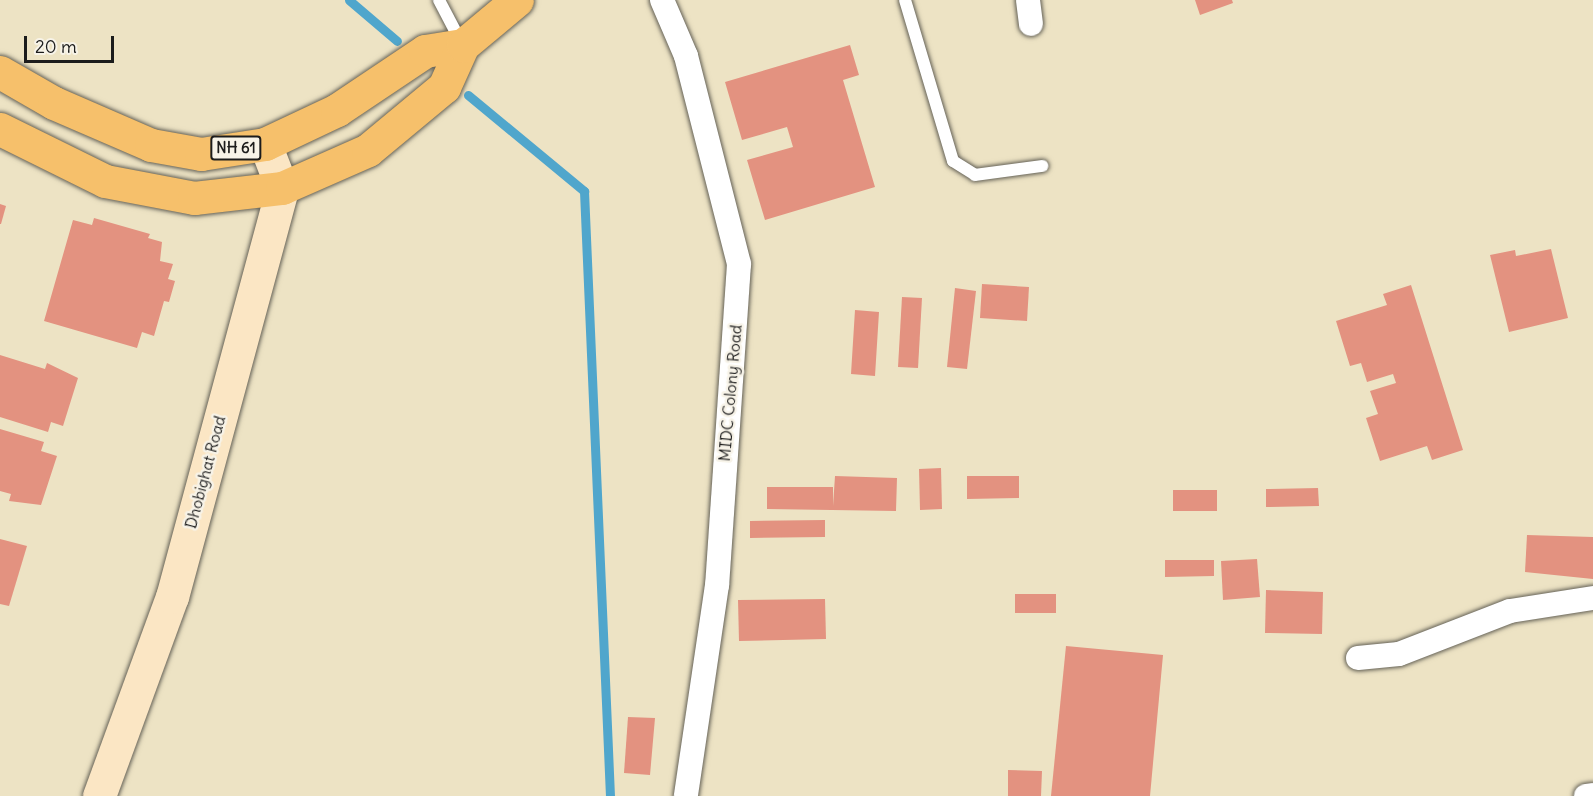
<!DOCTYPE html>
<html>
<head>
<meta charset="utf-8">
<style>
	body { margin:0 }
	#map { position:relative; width:1593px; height:796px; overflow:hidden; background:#ede3c4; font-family:Delius,sans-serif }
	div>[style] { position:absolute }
	.stream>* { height:9px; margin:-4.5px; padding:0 4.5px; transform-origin:4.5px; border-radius:4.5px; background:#50a6cc }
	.building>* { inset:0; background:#e39280 }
	.roads { filter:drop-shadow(0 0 2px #656257) drop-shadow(0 0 2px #656257) }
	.lane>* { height:12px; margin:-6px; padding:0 6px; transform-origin:6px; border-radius:6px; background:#fff }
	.street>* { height:24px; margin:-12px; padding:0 12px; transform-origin:12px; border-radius:12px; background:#fff }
	.secondary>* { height:33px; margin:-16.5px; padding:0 16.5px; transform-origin:16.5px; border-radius:16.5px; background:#fbe6c4 }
	.highway>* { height:33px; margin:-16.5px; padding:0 16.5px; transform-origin:16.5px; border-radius:16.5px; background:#f6c06b }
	span { translate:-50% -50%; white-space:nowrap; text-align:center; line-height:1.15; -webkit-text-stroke:5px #f7f3e8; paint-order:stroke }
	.shield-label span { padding:2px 4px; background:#f7f3e8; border:2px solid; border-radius:4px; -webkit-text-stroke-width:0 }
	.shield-label { font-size:15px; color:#1c1c1c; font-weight:700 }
	.street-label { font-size:16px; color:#1c1c1c }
	.scale { position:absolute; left:24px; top:36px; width:90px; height:27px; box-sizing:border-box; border:3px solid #1c1c1c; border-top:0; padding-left:8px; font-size:18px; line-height:21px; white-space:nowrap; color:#1c1c1c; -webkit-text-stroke:4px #f7f3e8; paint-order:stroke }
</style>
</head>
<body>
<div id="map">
	<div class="stream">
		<i style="left:349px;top:0;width:63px;rotate:40.5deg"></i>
		<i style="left:468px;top:95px;width:151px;rotate:39.6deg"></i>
		<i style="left:584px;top:191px;width:606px;rotate:87.54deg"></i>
	</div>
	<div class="building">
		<i style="clip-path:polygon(1195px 0,1232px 0,1233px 3px,1200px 15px)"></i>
		<i style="clip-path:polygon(850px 45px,859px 75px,843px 80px,875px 187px,765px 220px,747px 160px,793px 147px,787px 127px,742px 140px,725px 82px)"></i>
		<i style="clip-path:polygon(0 204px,6px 206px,1px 224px,0 224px)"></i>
		<i style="clip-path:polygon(94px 218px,150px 234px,148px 238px,162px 242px,160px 261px,173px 264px,168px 279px,175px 281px,169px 302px,164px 301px,154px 336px,142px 332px,137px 348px,44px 321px,73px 220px,92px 225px)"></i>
		<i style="clip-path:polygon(1551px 249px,1568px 318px,1509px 332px,1490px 255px,1515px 250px,1516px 256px)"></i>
		<i style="clip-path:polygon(982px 284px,1029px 287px,1027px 321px,980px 318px)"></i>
		<i style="clip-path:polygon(1411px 285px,1463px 450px,1432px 460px,1427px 446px,1380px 461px,1366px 418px,1378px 414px,1370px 391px,1396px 383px,1393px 374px,1367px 382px,1361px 363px,1350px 366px,1336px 321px,1387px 305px,1383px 294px)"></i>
		<i style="clip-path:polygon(955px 288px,976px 291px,967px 369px,947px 367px)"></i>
		<i style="clip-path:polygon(902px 297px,922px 298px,918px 368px,898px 367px)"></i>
		<i style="clip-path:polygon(855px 310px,879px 312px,875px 376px,851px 374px)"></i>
		<i style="clip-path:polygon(0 348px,0 355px,45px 369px,47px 363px,78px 378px,63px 426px,51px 422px,48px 432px,0 417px)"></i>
		<i style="clip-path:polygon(0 429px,44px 442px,41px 451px,57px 456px,41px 505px,9px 501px,11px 494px,0 491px)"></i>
		<i style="clip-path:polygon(941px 468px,942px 509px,920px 510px,919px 469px)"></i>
		<i style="clip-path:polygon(835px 476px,897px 478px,896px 511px,767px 509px,767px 487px,833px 487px,833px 506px)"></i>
		<i style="clip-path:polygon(967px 476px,1019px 476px,1019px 498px,967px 499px)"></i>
		<i style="clip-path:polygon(1318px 488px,1319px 506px,1266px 507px,1266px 489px)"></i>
		<i style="clip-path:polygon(1173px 490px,1217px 490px,1217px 511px,1173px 511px)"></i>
		<i style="clip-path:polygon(825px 520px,825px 537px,750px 538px,750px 521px)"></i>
		<i style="clip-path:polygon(1527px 535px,1593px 537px,1593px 579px,1525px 572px)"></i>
		<i style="clip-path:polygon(0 539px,27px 546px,9px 606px,0 604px)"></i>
		<i style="clip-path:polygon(1257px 559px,1260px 597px,1223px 600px,1221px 561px)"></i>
		<i style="clip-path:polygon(1165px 560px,1214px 560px,1214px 576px,1165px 577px)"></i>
		<i style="clip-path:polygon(1266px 590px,1323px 592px,1322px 634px,1265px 633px)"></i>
		<i style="clip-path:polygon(1015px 594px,1056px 594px,1056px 613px,1015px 613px)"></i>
		<i style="clip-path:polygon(825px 599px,826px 639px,739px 641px,738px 600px)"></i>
		<i style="clip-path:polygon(1066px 646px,1163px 655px,1150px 796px,1051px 796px)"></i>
		<i style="clip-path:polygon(628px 717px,655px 718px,650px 775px,624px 773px)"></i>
		<i style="clip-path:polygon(1008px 770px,1042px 771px,1041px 796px,1008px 796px)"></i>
	</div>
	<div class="roads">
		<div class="lane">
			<i style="left:439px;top:0;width:50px;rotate:62.4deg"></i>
			<i style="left:905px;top:0;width:168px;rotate:73.4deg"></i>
			<i style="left:953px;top:161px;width:26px;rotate:32deg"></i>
			<i style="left:975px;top:175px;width:68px;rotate:-7.7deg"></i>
		</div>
		<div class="street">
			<i style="left:662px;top:0;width:61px;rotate:66.8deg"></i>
			<i style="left:686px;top:56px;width:215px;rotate:75.7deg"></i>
			<i style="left:739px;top:264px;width:322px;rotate:93.9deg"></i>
			<i style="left:717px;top:585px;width:213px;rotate:98.4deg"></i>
			<i style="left:1028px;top:0;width:24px;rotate:83deg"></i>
			<i style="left:1358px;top:658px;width:41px;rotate:-5.6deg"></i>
			<i style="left:1399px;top:654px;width:119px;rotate:-21.2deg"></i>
			<i style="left:1510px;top:611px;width:84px;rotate:-8.9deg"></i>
			<i style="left:1586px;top:796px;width:7px;rotate:-8deg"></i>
		</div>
		<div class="secondary">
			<i style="left:99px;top:796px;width:212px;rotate:-69.9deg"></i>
			<i style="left:172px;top:597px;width:424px;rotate:-74.9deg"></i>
			<i style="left:282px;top:188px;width:47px;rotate:-111.1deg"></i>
		</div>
		<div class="highway">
			<i style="left:0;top:72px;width:62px;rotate:29.9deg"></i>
			<i style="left:54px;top:103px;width:106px;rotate:23.4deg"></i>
			<i style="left:151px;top:145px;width:51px;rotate:10.2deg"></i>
			<i style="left:201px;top:154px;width:65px;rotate:-8.9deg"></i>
			<i style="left:265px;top:144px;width:80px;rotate:-25.3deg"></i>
			<i style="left:337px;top:110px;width:106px;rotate:-33.8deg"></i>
			<i style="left:425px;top:51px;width:38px;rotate:-9deg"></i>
			<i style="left:0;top:129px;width:117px;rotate:26.3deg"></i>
			<i style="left:105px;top:181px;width:91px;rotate:10.8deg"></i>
			<i style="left:194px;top:198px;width:89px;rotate:-6.5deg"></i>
			<i style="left:282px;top:188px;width:94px;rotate:-23.8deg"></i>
			<i style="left:368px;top:150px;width:99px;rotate:-39.7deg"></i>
			<i style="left:444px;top:87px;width:46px;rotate:-65.7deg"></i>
			<i style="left:463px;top:45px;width:70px;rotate:-39.8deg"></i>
		</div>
	</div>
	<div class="shield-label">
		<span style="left:236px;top:148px">NH 61</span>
	</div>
	<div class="street-label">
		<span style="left:730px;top:393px;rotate:-85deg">MIDC Colony Road</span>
		<span style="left:205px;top:472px;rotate:-75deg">Dhobighat Road</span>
	</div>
	<div class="scale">20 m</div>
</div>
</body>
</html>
